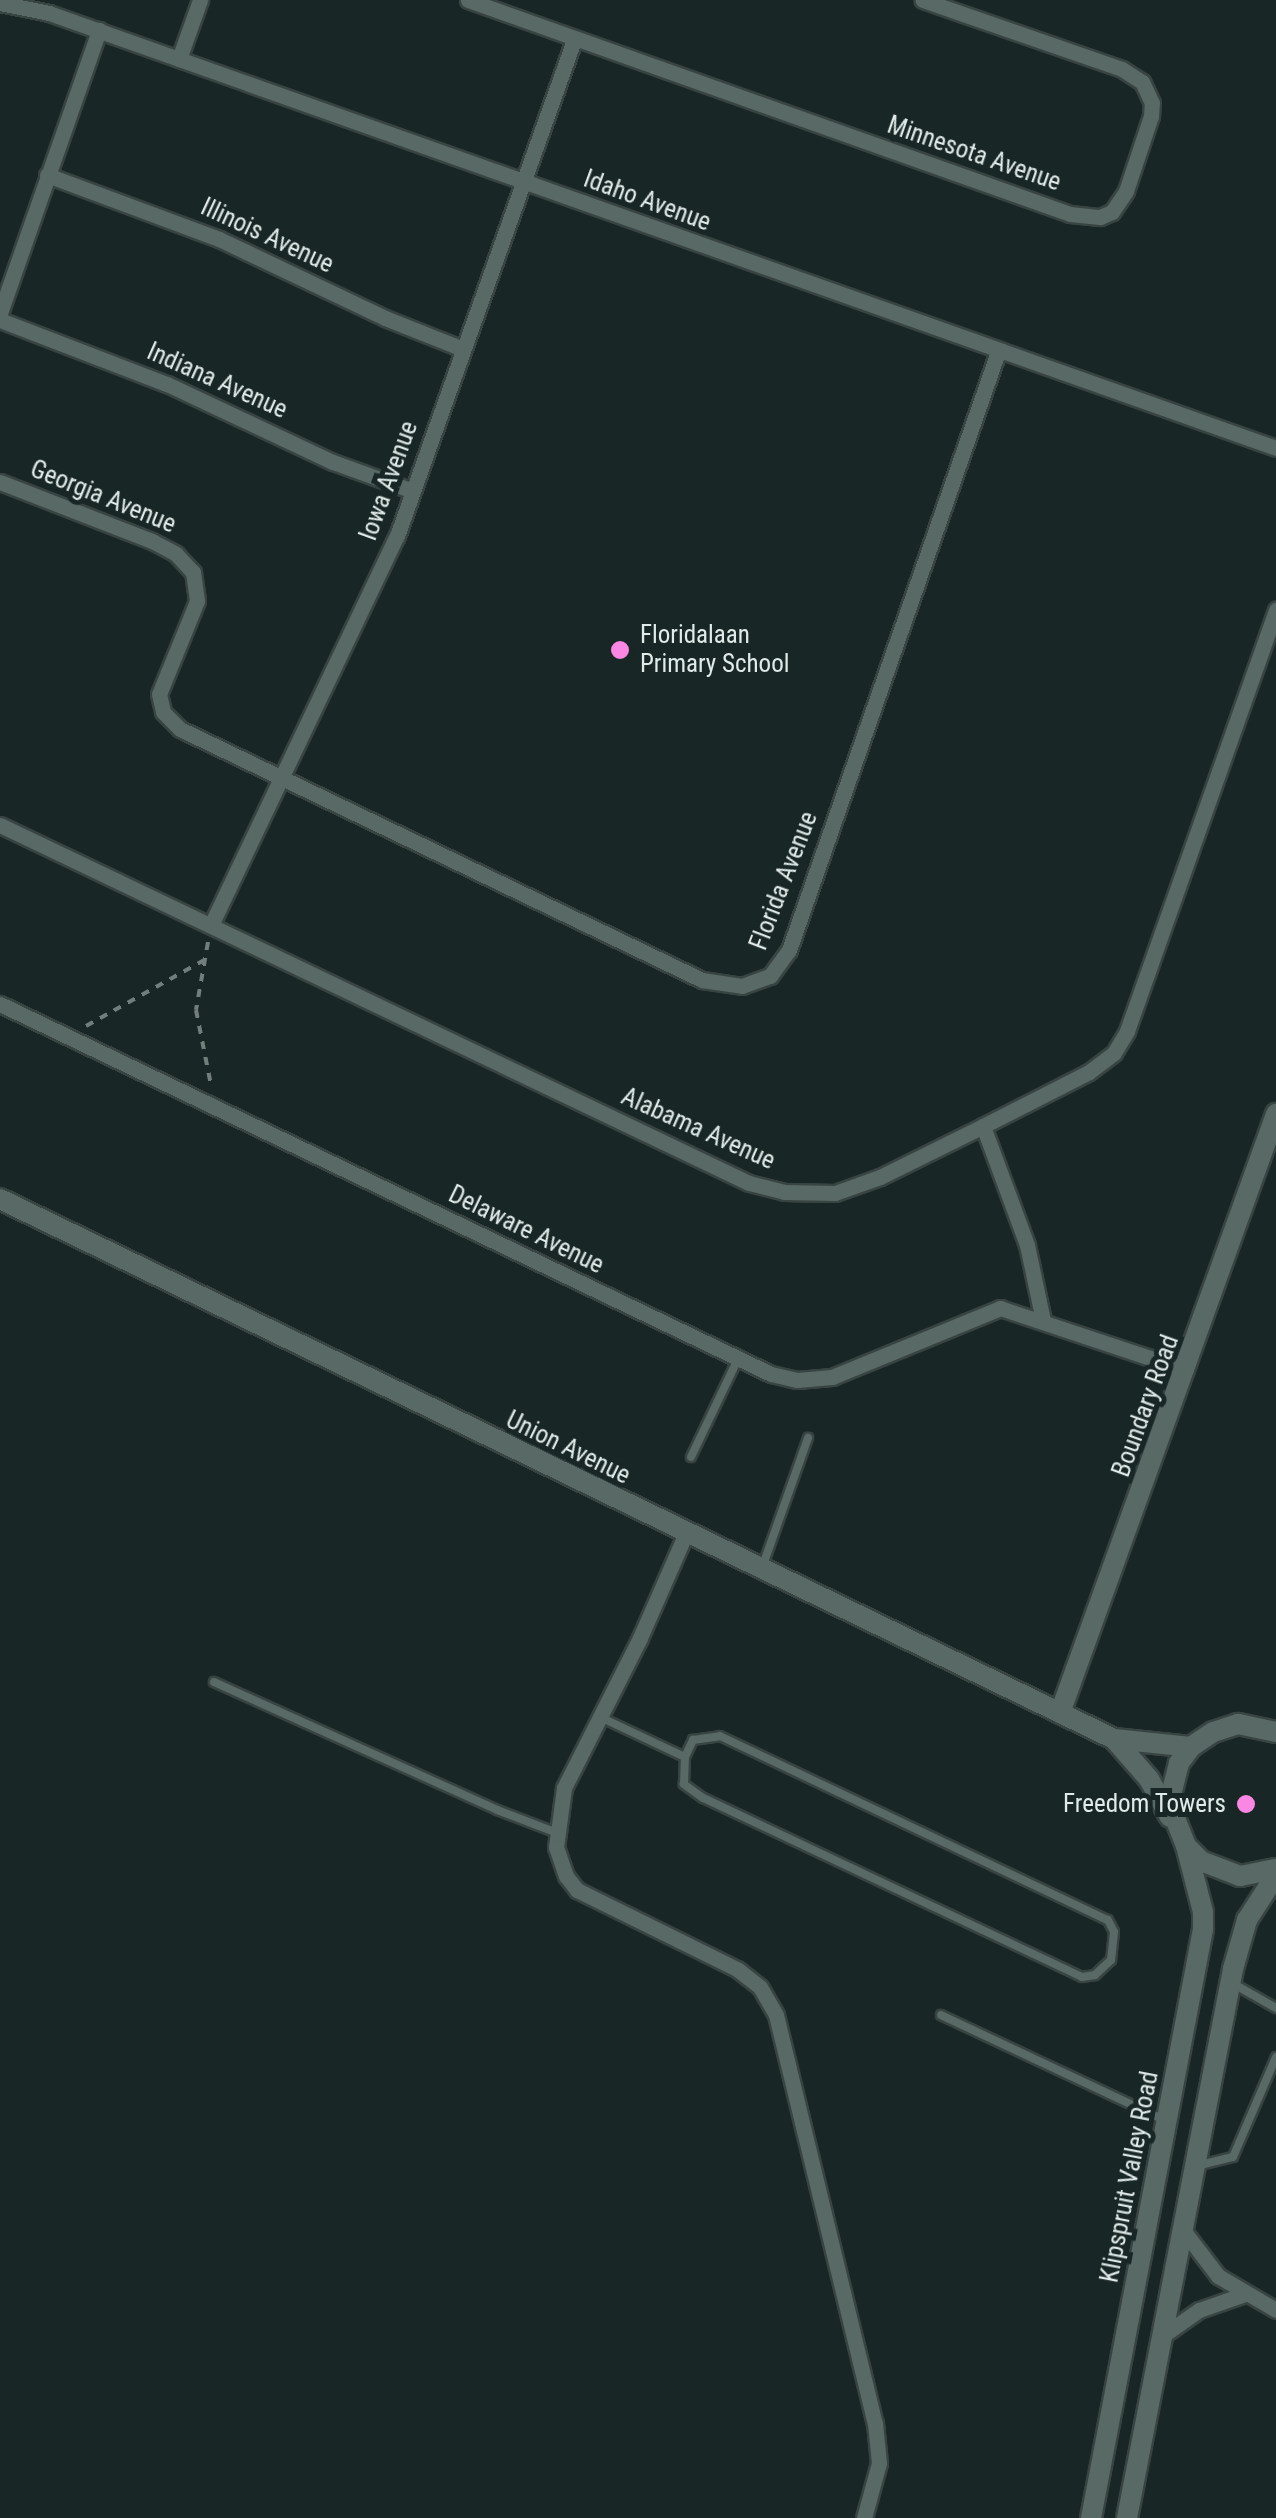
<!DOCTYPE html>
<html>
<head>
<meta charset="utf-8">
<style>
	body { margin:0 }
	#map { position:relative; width:1276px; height:2518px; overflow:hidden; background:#182725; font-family:"Roboto Condensed",sans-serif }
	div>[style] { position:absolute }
	.path>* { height:4px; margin-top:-2px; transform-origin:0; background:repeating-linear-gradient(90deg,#717e7c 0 8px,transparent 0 16px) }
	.roads { filter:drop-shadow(2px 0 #384442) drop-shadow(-2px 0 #384442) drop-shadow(0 2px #384442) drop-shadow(0 -2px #384442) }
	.service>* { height:8px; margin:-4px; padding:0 4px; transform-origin:4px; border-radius:4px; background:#586966 }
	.minor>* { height:15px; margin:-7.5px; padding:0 7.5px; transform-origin:7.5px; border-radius:7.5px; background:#586966 }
	.tertiary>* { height:20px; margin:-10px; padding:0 10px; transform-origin:10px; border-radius:10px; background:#586966 }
	.dots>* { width:28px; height:28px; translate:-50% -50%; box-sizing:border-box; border:5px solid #182725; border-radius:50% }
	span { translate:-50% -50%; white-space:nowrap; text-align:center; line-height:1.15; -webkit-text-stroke:10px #182725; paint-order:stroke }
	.street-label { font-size:25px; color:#e0eae8 }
	.poi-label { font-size:25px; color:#e0eae8 }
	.left { translate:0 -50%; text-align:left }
	.right { translate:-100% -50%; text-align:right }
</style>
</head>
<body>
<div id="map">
	<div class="path">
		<i style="left:208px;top:942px;width:69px;rotate:100deg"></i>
		<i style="left:196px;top:1010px;width:76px;rotate:78.7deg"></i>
		<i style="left:86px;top:1026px;width:135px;rotate:-29.2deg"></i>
	</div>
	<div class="roads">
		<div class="service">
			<i style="left:691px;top:1457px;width:109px;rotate:-64.4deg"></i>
			<i style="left:763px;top:1565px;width:135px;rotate:-70.5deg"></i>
			<i style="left:214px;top:1682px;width:311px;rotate:24.3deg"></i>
			<i style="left:497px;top:1810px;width:62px;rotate:20.8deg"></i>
			<i style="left:600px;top:1717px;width:94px;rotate:25.2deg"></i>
			<i style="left:685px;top:1757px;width:19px;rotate:-65deg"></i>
			<i style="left:693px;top:1740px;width:27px;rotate:-8deg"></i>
			<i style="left:720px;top:1736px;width:429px;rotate:25.4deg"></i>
			<i style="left:1108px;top:1920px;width:13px;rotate:63deg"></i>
			<i style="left:1114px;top:1932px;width:28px;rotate:96deg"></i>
			<i style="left:1111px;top:1960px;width:22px;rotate:137deg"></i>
			<i style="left:1095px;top:1975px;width:13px;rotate:171deg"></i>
			<i style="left:1082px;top:1977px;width:419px;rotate:-154.7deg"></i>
			<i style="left:703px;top:1798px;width:24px;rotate:-144deg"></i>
			<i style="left:684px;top:1784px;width:27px;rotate:-88deg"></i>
			<i style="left:1232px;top:1983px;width:51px;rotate:29.6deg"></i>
			<i style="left:941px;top:2015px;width:249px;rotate:25.2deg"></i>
			<i style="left:1200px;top:2165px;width:34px;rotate:-14deg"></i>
			<i style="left:1233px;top:2157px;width:109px;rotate:-66.7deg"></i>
		</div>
		<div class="minor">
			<i style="left:468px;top:0;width:639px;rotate:19.57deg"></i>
			<i style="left:1070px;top:214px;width:30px;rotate:6deg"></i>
			<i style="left:1100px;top:217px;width:13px;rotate:-23deg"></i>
			<i style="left:1112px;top:212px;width:25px;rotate:-56deg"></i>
			<i style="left:1126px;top:191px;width:79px;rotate:-71.6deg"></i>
			<i style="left:1151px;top:116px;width:13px;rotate:-86deg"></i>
			<i style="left:1152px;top:103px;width:23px;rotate:-115deg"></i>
			<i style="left:1142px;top:82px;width:24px;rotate:-147deg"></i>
			<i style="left:1122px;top:69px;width:211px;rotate:-160.9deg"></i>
			<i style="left:0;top:3px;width:50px;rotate:11.5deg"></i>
			<i style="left:49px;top:13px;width:1302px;rotate:19.52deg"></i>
			<i style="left:179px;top:59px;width:63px;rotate:-70.4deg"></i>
			<i style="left:47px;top:175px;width:184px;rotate:20.4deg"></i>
			<i style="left:219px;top:239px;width:184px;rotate:25.4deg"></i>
			<i style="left:385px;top:318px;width:84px;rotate:21.7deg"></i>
			<i style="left:0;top:313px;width:300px;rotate:-70.7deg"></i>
			<i style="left:0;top:320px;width:179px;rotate:21deg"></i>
			<i style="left:167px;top:384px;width:183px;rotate:25.2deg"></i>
			<i style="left:333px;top:462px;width:85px;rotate:19.9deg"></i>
			<i style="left:0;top:482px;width:163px;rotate:21.2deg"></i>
			<i style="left:152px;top:541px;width:27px;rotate:28deg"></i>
			<i style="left:176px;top:554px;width:25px;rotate:47deg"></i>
			<i style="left:193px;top:572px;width:29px;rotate:82deg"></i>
			<i style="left:197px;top:601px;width:100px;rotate:112.2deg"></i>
			<i style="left:159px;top:694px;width:18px;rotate:77deg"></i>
			<i style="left:163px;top:712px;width:24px;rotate:45deg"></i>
			<i style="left:180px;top:729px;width:579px;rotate:25.68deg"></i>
			<i style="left:702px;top:980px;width:40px;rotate:8.5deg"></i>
			<i style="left:742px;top:986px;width:30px;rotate:-20deg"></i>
			<i style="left:770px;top:976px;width:32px;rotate:-54deg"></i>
			<i style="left:789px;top:950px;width:633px;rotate:-70.74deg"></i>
			<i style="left:0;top:825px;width:830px;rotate:25.55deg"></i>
			<i style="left:749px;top:1183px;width:36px;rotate:14deg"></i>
			<i style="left:784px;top:1192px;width:51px;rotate:1.1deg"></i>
			<i style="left:835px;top:1193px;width:48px;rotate:-19.6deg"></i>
			<i style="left:880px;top:1177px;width:115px;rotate:-26.3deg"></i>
			<i style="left:983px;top:1126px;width:119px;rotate:-27deg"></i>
			<i style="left:1089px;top:1072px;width:31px;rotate:-37deg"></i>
			<i style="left:1114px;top:1053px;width:26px;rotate:-59deg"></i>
			<i style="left:1127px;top:1031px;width:447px;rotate:-70.5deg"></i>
			<i style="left:212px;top:923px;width:429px;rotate:-64.5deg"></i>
			<i style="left:397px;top:536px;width:527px;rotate:-70.36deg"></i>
			<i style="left:0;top:1004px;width:855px;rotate:25.64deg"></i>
			<i style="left:771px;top:1374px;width:27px;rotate:13deg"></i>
			<i style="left:797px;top:1380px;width:35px;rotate:-5deg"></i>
			<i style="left:832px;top:1377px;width:182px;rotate:-22.3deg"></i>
			<i style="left:1000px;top:1308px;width:196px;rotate:18.4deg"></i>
			<i style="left:983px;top:1126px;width:127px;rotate:69.7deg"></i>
			<i style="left:1027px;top:1245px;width:77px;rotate:78deg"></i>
			<i style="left:686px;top:1533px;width:115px;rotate:113.7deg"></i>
			<i style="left:640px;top:1638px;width:168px;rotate:116.9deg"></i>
			<i style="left:564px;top:1788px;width:60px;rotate:97.7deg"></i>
			<i style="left:556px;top:1847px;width:31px;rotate:71deg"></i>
			<i style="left:566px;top:1876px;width:18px;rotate:52deg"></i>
			<i style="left:577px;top:1890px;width:178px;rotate:26.3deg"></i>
			<i style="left:737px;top:1969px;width:29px;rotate:38deg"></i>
			<i style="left:760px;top:1987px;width:32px;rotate:60deg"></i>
			<i style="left:776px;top:2015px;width:420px;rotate:76.4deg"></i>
			<i style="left:875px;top:2423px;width:40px;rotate:84.3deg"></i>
			<i style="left:879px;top:2463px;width:57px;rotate:105.3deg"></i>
			<i style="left:1183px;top:2230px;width:58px;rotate:52.7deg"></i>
			<i style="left:1218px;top:2276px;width:67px;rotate:30.4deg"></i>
			<i style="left:1162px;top:2336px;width:45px;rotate:-35.1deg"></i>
			<i style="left:1199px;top:2310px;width:49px;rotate:-19.2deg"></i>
		</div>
		<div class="tertiary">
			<i style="left:0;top:1199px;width:1238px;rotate:25.86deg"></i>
			<i style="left:1114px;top:1739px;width:77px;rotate:5.9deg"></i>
			<i style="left:1060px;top:1713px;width:637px;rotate:-70.17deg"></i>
			<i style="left:1276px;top:1732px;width:39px;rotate:-168deg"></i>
			<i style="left:1238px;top:1724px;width:26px;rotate:162deg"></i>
			<i style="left:1213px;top:1732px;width:27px;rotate:146deg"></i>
			<i style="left:1191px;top:1747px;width:20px;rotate:127deg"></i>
			<i style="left:1179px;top:1763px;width:41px;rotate:104deg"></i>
			<i style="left:1169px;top:1803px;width:46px;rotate:68.4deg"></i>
			<i style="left:1186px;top:1846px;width:21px;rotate:45deg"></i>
			<i style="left:1201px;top:1861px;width:42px;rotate:21deg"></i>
			<i style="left:1240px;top:1876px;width:37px;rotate:-11deg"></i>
			<i style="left:1114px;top:1739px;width:53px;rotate:48.8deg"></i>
			<i style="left:1149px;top:1779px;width:43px;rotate:61.1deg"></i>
			<i style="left:1091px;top:2518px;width:600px;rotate:-79.23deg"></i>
			<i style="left:1203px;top:1929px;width:17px;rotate:-90deg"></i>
			<i style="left:1203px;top:1912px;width:68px;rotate:-104.4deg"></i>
			<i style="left:1127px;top:2518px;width:559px;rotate:-79.07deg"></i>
			<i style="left:1233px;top:1969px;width:51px;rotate:-74.1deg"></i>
			<i style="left:1247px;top:1920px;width:54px;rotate:-57.2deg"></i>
		</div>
	</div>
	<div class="dots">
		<i style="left:620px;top:650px;background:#fb87e5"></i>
		<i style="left:1246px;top:1804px;background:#fb87e5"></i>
	</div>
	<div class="street-label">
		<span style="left:974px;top:154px;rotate:19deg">Minnesota Avenue</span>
		<span style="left:647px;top:201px;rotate:20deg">Idaho Avenue</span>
		<span style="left:267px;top:236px;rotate:25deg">Illinois Avenue</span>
		<span style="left:217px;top:381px;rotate:24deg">Indiana Avenue</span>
		<span style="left:389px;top:481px;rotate:-70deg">Iowa Avenue</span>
		<span style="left:103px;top:497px;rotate:22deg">Georgia Avenue</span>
		<span style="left:784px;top:881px;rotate:-69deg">Florida Avenue</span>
		<span style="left:698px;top:1129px;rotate:24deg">Alabama Avenue</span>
		<span style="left:526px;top:1230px;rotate:26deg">Delaware Avenue</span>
		<span style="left:1146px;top:1406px;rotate:-70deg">Boundary Road</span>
		<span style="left:568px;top:1448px;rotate:26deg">Union Avenue</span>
		<span style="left:1130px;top:2177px;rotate:-79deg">Klipspruit Valley Road</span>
	</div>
	<div class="poi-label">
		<span class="left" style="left:640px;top:650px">Floridalaan<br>Primary School</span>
		<span class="right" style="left:1226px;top:1804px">Freedom Towers</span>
	</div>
</div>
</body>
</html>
